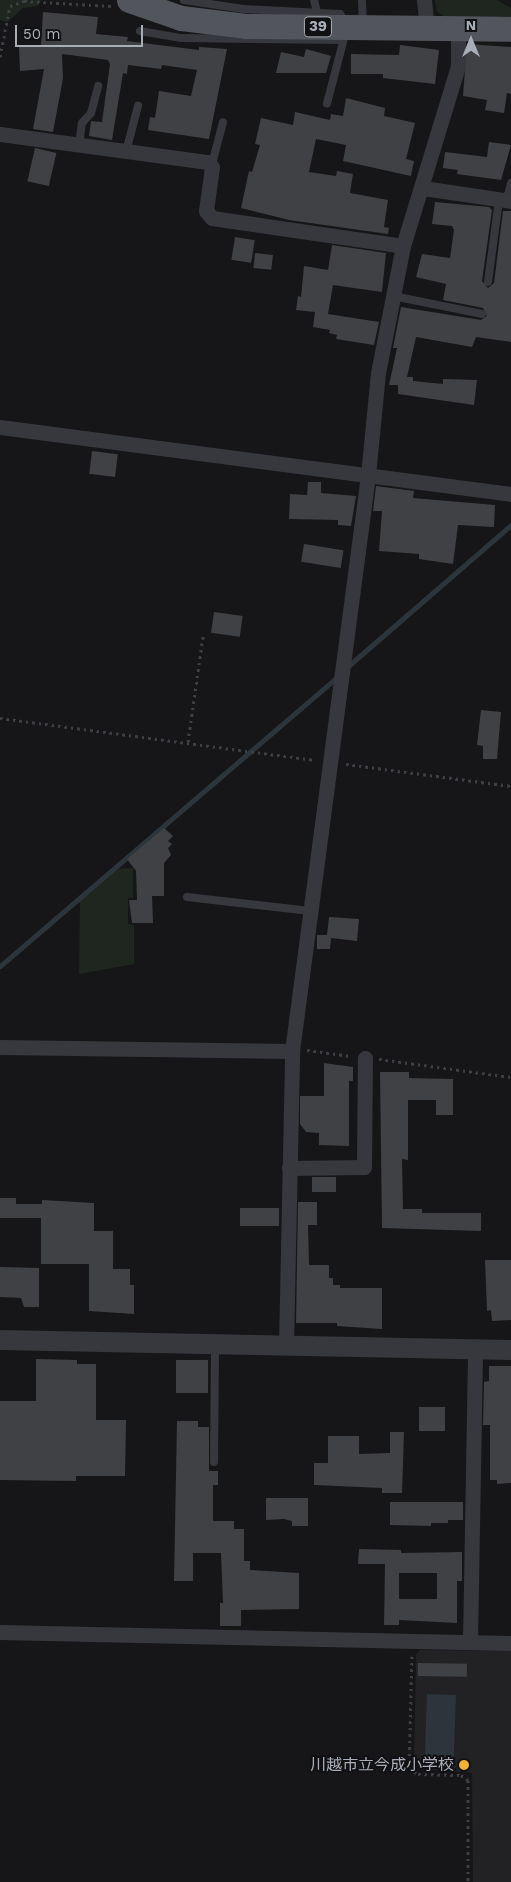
<!DOCTYPE html>
<html>
<head>
<meta charset="utf-8">
<style>
	body { margin:0 }
	#map { position:relative; width:511px; height:1882px; overflow:hidden; background:#161618; font-family:"Work Sans","Noto Sans JP",sans-serif }
	div>[style] { position:absolute }
	.built>* { inset:0; background:#222225 }
	.green>* { inset:0; background:#1e261f }
	.water>* { inset:0; background:#2c353c; transform-origin:0 0 }
	.stream>* { height:5px; margin:-2.5px; padding:0 2.5px; transform-origin:2.5px; border-radius:2.5px; background:#2c353c }
	.building>* { inset:0; background:#404145; transform-origin:0 0 }
	.path>* { height:3px; margin-top:-1.5px; transform-origin:0; background:repeating-linear-gradient(90deg,#3d3f44 0 2.5px,transparent 0 6.5px) }
	.service>* { height:8px; margin:-4px; padding:0 4px; transform-origin:4px; border-radius:4px; background:#37383d }
	.minor>* { height:15px; margin:-7.5px; padding:0 7.5px; transform-origin:7.5px; border-radius:7.5px; background:#37383d }
	.tertiary>* { height:20px; margin:-10px; padding:0 10px; transform-origin:10px; border-radius:10px; background:#37383d }
	.primary>* { height:25px; margin:-12.5px; padding:0 12.5px; transform-origin:12.5px; border-radius:12.5px; background:#53555c }
	.dots>* { width:14px; height:14px; translate:-50% -50%; box-sizing:border-box; border:2px solid #111113; border-radius:50% }
	span { translate:-50% -50%; white-space:nowrap; text-align:center; line-height:1.15; -webkit-text-stroke:4px #111113; paint-order:stroke }
	.shield-label span { padding:1px 4px; background:#111113; border:1px solid; border-radius:4px; -webkit-text-stroke-width:0 }
	.shield-label { font-size:15px; color:#a8adb8; font-weight:700 }
	.poi-label { font-size:16px; color:#a8adb8 }
	.right { translate:-100% -50%; text-align:right }
	.north { position:absolute; left:446px; top:15px; width:50px; height:50px; -webkit-text-stroke:4px #111113; paint-order:stroke; rotate:0deg; font-size:14px; font-weight:700; line-height:20px; text-align:center; color:#a8adb8 }
	.north::after { content:''; display:block; margin:auto; width:18px; height:22px; background:#a8adb8; clip-path:polygon(50% 0,100% 100%,50% 72%,0 100%) }
	.scale { position:absolute; left:15px; top:25px; width:128px; height:22px; box-sizing:border-box; border:2px solid #a8adb8; border-top:0; padding-left:6px; font-size:15px; line-height:18px; white-space:nowrap; color:#a8adb8; -webkit-text-stroke:4px #111113; paint-order:stroke }
</style>
</head>
<body>
<div id="map">
	<div class="built">
		<i style="clip-path:polygon(420px 1650px,511px 1651px,511px 1882px,473px 1882px,472px 1773px,420px 1769px,414px 1762px,416px 1655px)"></i>
	</div>
	<div class="green">
		<i style="clip-path:polygon(0 0,42px 0,38px 6px,23px 8px,8px 22px,0 20px)"></i>
		<i style="clip-path:polygon(435px 0,497px 0,511px 8px,511px 16px,444px 17px,437px 11px)"></i>
		<i style="clip-path:polygon(133px 868px,133px 898px,128px 898px,128px 924px,134px 925px,134px 964px,79px 974px,80px 901px,118px 869px)"></i>
	</div>
	<div class="water">
		<i style="left:427px;top:1694px;width:29px;height:65px;rotate:2deg"></i>
	</div>
	<div class="stream">
		<i style="left:347px;top:667px;width:217px;rotate:-40.9deg"></i>
		<i style="left:0;top:966px;width:444px;rotate:-40.6deg"></i>
	</div>
	<div class="building">
		<i style="clip-path:polygon(43px 12px,98px 17px,96px 34px,128px 37px,127px 41px,199px 50px,199px 47px,227px 49px,209px 139px,148px 130px,150px 117px,155px 118px,159px 91px,191px 96px,197px 70px,162px 65px,161px 69px,128px 65px,127px 74px,123px 73px,112px 140px,89px 136px,91px 121px,102px 122px,110px 64px,108px 60px,62px 54px,63px 78px,53px 132px,33px 129px,44px 69px,20px 71px,19px 47px,41px 45px)"></i>
		<i style="clip-path:polygon(467px 44px,511px 47px,511px 94px,507px 93px,504px 113px,485px 110px,487px 100px,463px 96px)"></i>
		<i style="clip-path:polygon(400px 45px,439px 50px,435px 84px,383px 78px,383px 74px,351px 74px,351px 54px,399px 55px)"></i>
		<i style="clip-path:polygon(306px 49px,331px 56px,326px 73px,276px 73px,281px 52px,304px 57px)"></i>
		<i style="clip-path:polygon(346px 98px,385px 108px,384px 116px,415px 123px,406px 159px,414px 161px,411px 176px,343px 161px,346px 145px,316px 139px,309px 172px,336px 176px,337px 171px,353px 174px,350px 193px,388px 200px,384px 227px,389px 228px,388px 234px,289px 220px,241px 208px,249px 171px,252px 172px,260px 145px,255px 144px,261px 118px,293px 125px,295px 112px,330px 120px,331px 114px,343px 116px)"></i>
		<i style="clip-path:polygon(489px 142px,511px 145px,501px 180px,457px 174px,458px 170px,443px 168px,445px 152px,487px 157px)"></i>
		<i style="left:35px;top:148px;width:22px;height:34px;rotate:13deg"></i>
		<i style="clip-path:polygon(435px 202px,489px 207px,492px 210px,482px 281px,488px 288px,494px 283px,503px 211px,511px 211px,511px 342px,476px 337px,472px 347px,416px 337px,407px 377px,413px 377px,413px 381px,443px 384px,443px 379px,477px 380px,474px 405px,398px 394px,398px 385px,389px 385px,397px 348px,393px 348px,401px 307px,481px 320px,487px 316px,483px 308px,443px 300px,446px 284px,416px 277px,422px 254px,450px 258px,454px 230px,452px 226px,432px 224px)"></i>
		<i style="left:235px;top:237px;width:20px;height:23px;rotate:9deg"></i>
		<i style="clip-path:polygon(332px 245px,386px 253px,382px 292px,333px 285px,328px 314px,379px 322px,374px 345px,336px 339px,337px 335px,329px 333px,330px 330px,313px 327px,315px 312px,296px 310px,298px 296px,301px 297px,304px 266px,328px 270px)"></i>
		<i style="left:255px;top:253px;width:18px;height:15px;rotate:6deg"></i>
		<i style="left:92px;top:451px;width:26px;height:23px;rotate:7deg"></i>
		<i style="clip-path:polygon(308px 482px,321px 482px,321px 493px,356px 496px,351px 526px,338px 525px,338px 520px,289px 519px,290px 494px,307px 495px)"></i>
		<i style="clip-path:polygon(376px 486px,414px 491px,413px 498px,495px 505px,494px 527px,458px 525px,453px 564px,419px 559px,419px 554px,379px 551px,382px 511px,373px 511px)"></i>
		<i style="left:304px;top:544px;width:40px;height:18px;rotate:9deg"></i>
		<i style="left:214px;top:612px;width:29px;height:21px;rotate:8deg"></i>
		<i style="clip-path:polygon(481px 710px,501px 712px,497px 759px,483px 759px,483px 746px,477px 745px)"></i>
		<i style="clip-path:polygon(164px 828px,173px 836px,168px 841px,172px 844px,168px 848px,171px 855px,164px 863px,164px 896px,152px 896px,153px 923px,132px 923px,129px 900px,137px 900px,136px 871px,127px 859px)"></i>
		<i style="clip-path:polygon(329px 917px,359px 919px,357px 941px,331px 938px,330px 949px,317px 949px,317px 935px,327px 935px)"></i>
		<i style="clip-path:polygon(324px 1063px,353px 1067px,353px 1081px,349px 1081px,349px 1146px,319px 1145px,319px 1133px,306px 1132px,300px 1124px,300px 1096px,324px 1096px)"></i>
		<i style="clip-path:polygon(380px 1072px,409px 1072px,409px 1078px,453px 1079px,453px 1115px,436px 1115px,436px 1100px,408px 1100px,408px 1160px,402px 1159px,403px 1209px,422px 1209px,422px 1213px,481px 1213px,481px 1231px,382px 1228px)"></i>
		<i style="left:312px;top:1177px;width:24px;height:15px"></i>
		<i style="clip-path:polygon(0 1198px,16px 1198px,16px 1204px,42px 1204px,42px 1200px,94px 1203px,94px 1231px,113px 1231px,113px 1269px,130px 1269px,130px 1285px,134px 1285px,134px 1314px,89px 1311px,89px 1264px,41px 1264px,41px 1218px,0 1218px)"></i>
		<i style="clip-path:polygon(298px 1202px,317px 1202px,317px 1225px,308px 1225px,309px 1265px,329px 1265px,329px 1278px,333px 1278px,333px 1285px,340px 1285px,340px 1288px,382px 1288px,382px 1329px,337px 1326px,337px 1323px,296px 1323px)"></i>
		<i style="left:240px;top:1208px;width:39px;height:18px"></i>
		<i style="clip-path:polygon(485px 1260px,511px 1260px,511px 1320px,492px 1321px,491px 1310px,487px 1311px)"></i>
		<i style="clip-path:polygon(0 1267px,39px 1268px,39px 1307px,24px 1307px,21px 1298px,0 1297px)"></i>
		<i style="clip-path:polygon(36px 1359px,77px 1360px,77px 1364px,96px 1364px,96px 1420px,126px 1420px,125px 1476px,76px 1476px,76px 1481px,0 1480px,0 1401px,36px 1401px)"></i>
		<i style="left:176px;top:1360px;width:32px;height:33px"></i>
		<i style="clip-path:polygon(489px 1366px,511px 1366px,511px 1483px,497px 1484px,497px 1480px,490px 1480px,490px 1425px,483px 1425px,484px 1382px,489px 1381px)"></i>
		<i style="left:419px;top:1407px;width:26px;height:24px"></i>
		<i style="clip-path:polygon(177px 1421px,198px 1421px,198px 1427px,209px 1427px,209px 1471px,218px 1471px,218px 1485px,213px 1485px,213px 1521px,234px 1521px,234px 1529px,244px 1529px,244px 1561px,250px 1561px,250px 1570px,299px 1573px,299px 1609px,241px 1610px,241px 1626px,220px 1626px,220px 1603px,223px 1603px,221px 1553px,193px 1553px,193px 1581px,174px 1581px)"></i>
		<i style="clip-path:polygon(390px 1432px,404px 1432px,402px 1493px,382px 1493px,382px 1488px,314px 1485px,314px 1463px,328px 1463px,328px 1436px,359px 1436px,359px 1454px,390px 1453px)"></i>
		<i style="clip-path:polygon(266px 1498px,308px 1498px,308px 1526px,292px 1526px,292px 1521px,284px 1519px,266px 1520px)"></i>
		<i style="clip-path:polygon(390px 1502px,463px 1502px,463px 1520px,448px 1520px,448px 1523px,431px 1523px,431px 1526px,390px 1525px)"></i>
		<i style="clip-path:polygon(evenodd,359px 1549px,401px 1550px,401px 1553px,462px 1552px,462px 1581px,457px 1581px,457px 1623px,399px 1620px,399px 1625px,384px 1625px,385px 1564px,358px 1564px,359px 1549px,399px 1573px,437px 1573px,437px 1599px,399px 1599px,399px 1573px)"></i>
		<i style="left:418px;top:1663px;width:49px;height:13px;rotate:1deg"></i>
	</div>
	<div class="path">
		<i style="left:0;top:57px;width:52px;rotate:-78.9deg"></i>
		<i style="left:10px;top:6px;width:15px;rotate:-20deg"></i>
		<i style="left:24px;top:1px;width:87px;rotate:3.3deg"></i>
		<i style="left:0;top:718px;width:318px;rotate:7.6deg"></i>
		<i style="left:188px;top:742px;width:107px;rotate:-81.9deg"></i>
		<i style="left:346px;top:764px;width:166px;rotate:7.6deg"></i>
		<i style="left:307px;top:1050px;width:44px;rotate:7.8deg"></i>
		<i style="left:379px;top:1059px;width:133px;rotate:7.8deg"></i>
		<i style="left:412px;top:1656px;width:112px;rotate:91.5deg"></i>
		<i style="left:409px;top:1768px;width:11px;rotate:34deg"></i>
		<i style="left:418px;top:1774px;width:43px;rotate:1.3deg"></i>
		<i style="left:461px;top:1775px;width:9px;rotate:36deg"></i>
		<i style="left:468px;top:1780px;width:102px;rotate:90deg"></i>
	</div>
	<div class="service">
		<i style="left:184px;top:0;width:60px;rotate:8.7deg"></i>
		<i style="left:243px;top:9px;width:97px;rotate:3deg"></i>
		<i style="left:340px;top:14px;width:15px;rotate:62deg"></i>
		<i style="left:347px;top:27px;width:79px;rotate:104.7deg"></i>
		<i style="left:314px;top:0;width:12px;rotate:76deg"></i>
		<i style="left:362px;top:0;width:23px;rotate:88deg"></i>
		<i style="left:140px;top:31px;width:42px;rotate:9.7deg"></i>
		<i style="left:181px;top:38px;width:162px;rotate:0.7deg"></i>
		<i style="left:79px;top:146px;width:23px;rotate:-83deg"></i>
		<i style="left:82px;top:123px;width:13px;rotate:-48deg"></i>
		<i style="left:91px;top:113px;width:28px;rotate:-75deg"></i>
		<i style="left:126px;top:152px;width:48px;rotate:-75.4deg"></i>
		<i style="left:212px;top:164px;width:43px;rotate:-75.3deg"></i>
		<i style="left:506px;top:201px;width:19px;rotate:-74deg"></i>
		<i style="left:488px;top:282px;width:83px;rotate:-82.4deg"></i>
		<i style="left:393px;top:296px;width:91px;rotate:11.4deg"></i>
		<i style="left:187px;top:897px;width:124px;rotate:6.5deg"></i>
		<i style="left:214px;top:1462px;width:118px;rotate:-89.5deg"></i>
	</div>
	<div class="minor">
		<i style="left:424px;top:0;width:28px;rotate:84deg"></i>
		<i style="left:0;top:134px;width:210px;rotate:7.7deg"></i>
		<i style="left:208px;top:162px;width:6px;rotate:51deg"></i>
		<i style="left:212px;top:167px;width:44px;rotate:97.8deg"></i>
		<i style="left:206px;top:211px;width:9px;rotate:49deg"></i>
		<i style="left:212px;top:218px;width:193px;rotate:8.3deg"></i>
		<i style="left:423px;top:188px;width:89px;rotate:8.4deg"></i>
		<i style="left:0;top:427px;width:515px;rotate:7.47deg"></i>
		<i style="left:0;top:1047px;width:292px;rotate:0.8deg"></i>
		<i style="left:289px;top:1168px;width:75px;rotate:-0.8deg"></i>
		<i style="left:364px;top:1167px;width:109px;rotate:-89.5deg"></i>
		<i style="left:286px;top:1346px;width:295px;rotate:-88.8deg"></i>
		<i style="left:292px;top:1051px;width:581px;rotate:-82.48deg"></i>
		<i style="left:368px;top:475px;width:102px;rotate:-84.4deg"></i>
		<i style="left:378px;top:373px;width:129px;rotate:-78.9deg"></i>
		<i style="left:403px;top:246px;width:188px;rotate:-73deg"></i>
		<i style="left:458px;top:66px;width:37px;rotate:-90deg"></i>
		<i style="left:0;top:1632px;width:511px;rotate:1.23deg"></i>
		<i style="left:470px;top:1642px;width:293px;rotate:-89deg"></i>
	</div>
	<div class="tertiary">
		<i style="left:0;top:1340px;width:511px;rotate:1.12deg"></i>
	</div>
	<div class="primary">
		<i style="left:129px;top:0;width:55px;rotate:19.1deg"></i>
		<i style="left:181px;top:18px;width:65px;rotate:7deg"></i>
		<i style="left:246px;top:26px;width:265px;rotate:0.6deg"></i>
	</div>
	<div class="dots">
		<i style="left:464px;top:1765px;background:#f2b134"></i>
	</div>
	<div class="shield-label">
		<span style="left:318px;top:27px">39</span>
	</div>
	<div class="poi-label">
		<span class="right" style="left:454px;top:1765px">川越市立今成小学校</span>
	</div>
	<div class="north">N</div>
	<div class="scale">50 m</div>
</div>
</body>
</html>
